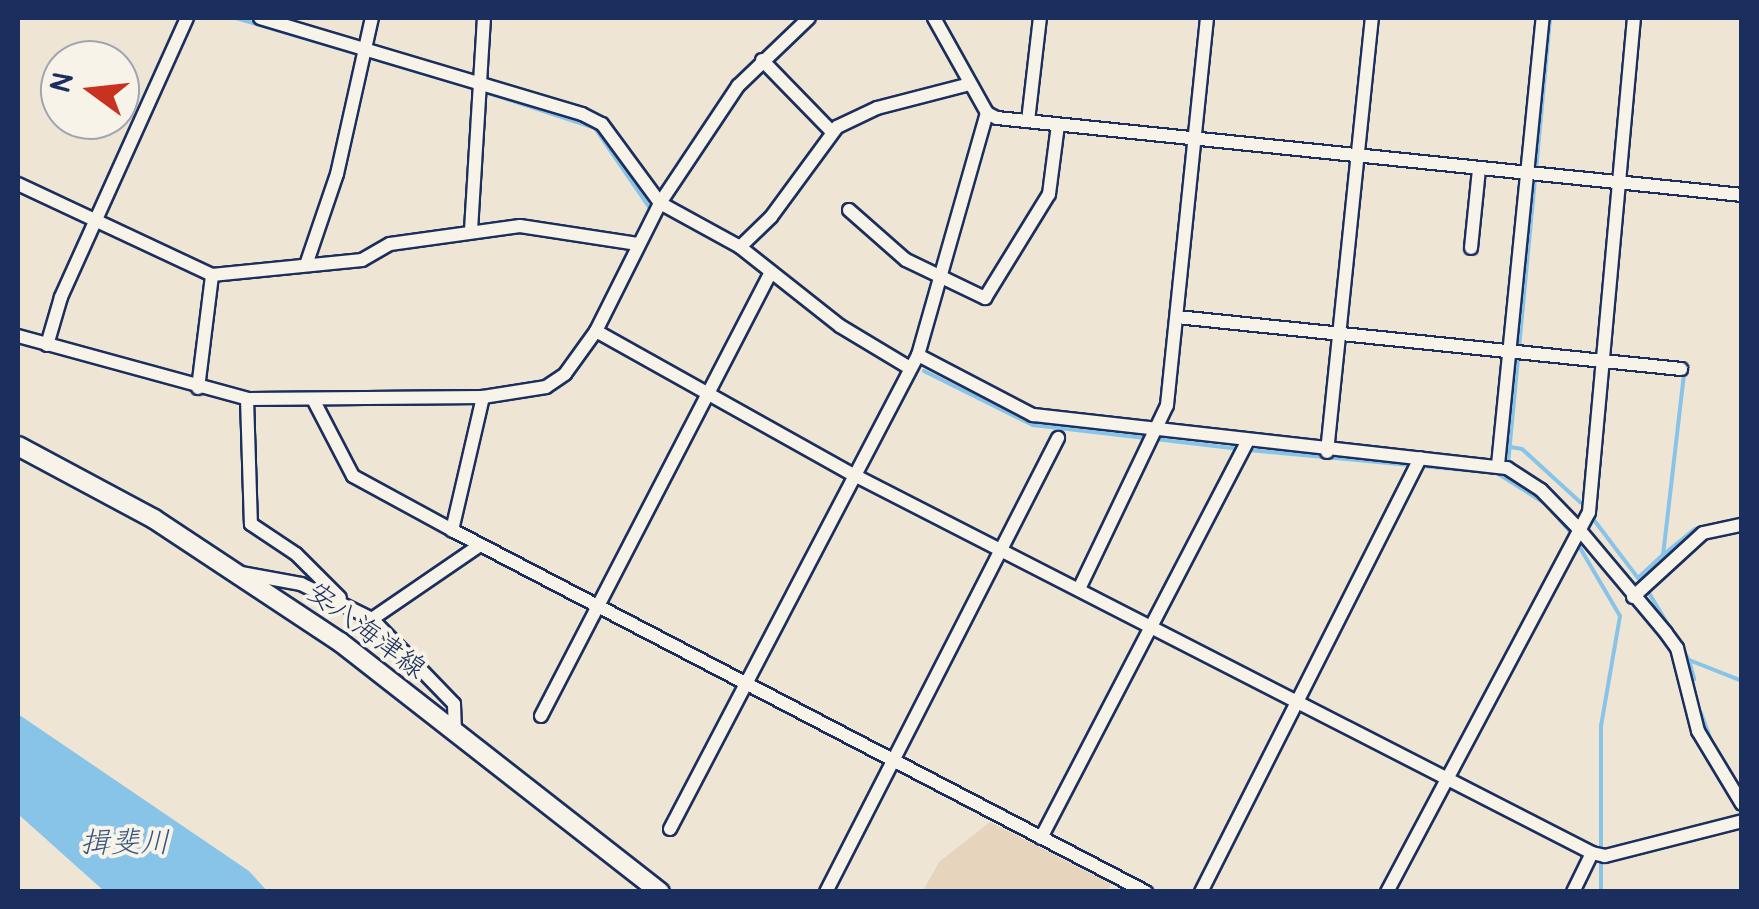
<!DOCTYPE html>
<html>
<head>
<meta charset="utf-8">
<style>
	body { margin:0 }
	#map { position:relative; width:1759px; height:909px; overflow:hidden; background:#efe5d4; font-family:Pangolin,"Klee One",sans-serif }
	div>[style] { position:absolute }
	.built>* { inset:0; background:#e6d4bc }
	.water>* { inset:0; background:#88c4e8 }
	.stream>* { height:4px; margin:-2px; padding:0 2px; transform-origin:2px; border-radius:2px; background:#88c4e8 }
	.roads { filter:drop-shadow(2px 0 #1b2f5e) drop-shadow(-2px 0 #1b2f5e) drop-shadow(0 2px #1b2f5e) drop-shadow(0 -2px #1b2f5e) }
	.minor>* { height:12px; margin:-6px; padding:0 6px; transform-origin:6px; border-radius:6px; background:#f7f3e8 }
	.secondary>* { height:18px; margin:-9px; padding:0 9px; transform-origin:9px; border-radius:9px; background:#f7f3e8 }
	span { translate:-50% -50%; white-space:nowrap; text-align:center; line-height:1.15; -webkit-text-stroke:8px #f7f3e8; paint-order:stroke }
	.street-label { font-size:28px; color:#1b2f5e }
	.water-label { font-size:30px; color:#365480; font-style:italic }
	.frame { position:absolute; inset:0; border:20px solid #1b2f5e; pointer-events:none }
	.north { position:absolute; left:40px; top:40px; width:100px; height:100px; box-sizing:border-box; background:#f7f3e8; border:2px solid #9fa5b1; border-radius:50%; rotate:285deg; font-size:28px; font-weight:700; line-height:40px; text-align:center; color:#1b2f5e }
	.north::after { content:''; display:block; margin:auto; width:35px; height:45px; background:#c8321e; clip-path:polygon(50% 0,100% 100%,50% 72%,0 100%) }
</style>
</head>
<body>
<div id="map">
	<div class="built">
		<i style="clip-path:polygon(990px 822px,1111px 884px,1107px 891px,923px 891px,939px 862px)"></i>
	</div>
	<div class="water">
		<i style="clip-path:polygon(18px 714px,249px 871px,267px 891px,104px 891px,18px 814px)"></i>
	</div>
	<div class="stream">
		<i style="left:236px;top:18px;width:250px;rotate:16.5deg"></i>
		<i style="left:485px;top:92px;width:116px;rotate:18.1deg"></i>
		<i style="left:595px;top:128px;width:96px;rotate:55.6deg"></i>
		<i style="left:1536px;top:170px;width:153px;rotate:-84.7deg"></i>
		<i style="left:924px;top:371px;width:122px;rotate:26.4deg"></i>
		<i style="left:1033px;top:425px;width:113px;rotate:6.6deg"></i>
		<i style="left:1684px;top:374px;width:182px;rotate:96.6deg"></i>
		<i style="left:1663px;top:555px;width:41px;rotate:-39.1deg"></i>
		<i style="left:1695px;top:529px;width:32px;rotate:-13deg"></i>
		<i style="left:1155px;top:439px;width:86px;rotate:6.7deg"></i>
		<i style="left:1510px;top:447px;width:12px;rotate:9deg"></i>
		<i style="left:1522px;top:449px;width:79px;rotate:42.4deg"></i>
		<i style="left:1249px;top:450px;width:249px;rotate:5.3deg"></i>
		<i style="left:1497px;top:473px;width:58px;rotate:32.3deg"></i>
		<i style="left:1546px;top:504px;width:38px;rotate:49deg"></i>
		<i style="left:1508px;top:464px;width:285px;rotate:-84.6deg"></i>
		<i style="left:1594px;top:520px;width:73px;rotate:52.8deg"></i>
		<i style="left:1638px;top:578px;width:33px;rotate:-43deg"></i>
		<i style="left:1576px;top:541px;width:87px;rotate:59.6deg"></i>
		<i style="left:1620px;top:616px;width:112px;rotate:99.8deg"></i>
		<i style="left:1601px;top:726px;width:166px;rotate:90deg"></i>
		<i style="left:1649px;top:593px;width:78px;rotate:59.2deg"></i>
		<i style="left:1689px;top:660px;width:57px;rotate:21.6deg"></i>
		<i style="left:1689px;top:660px;width:20px;rotate:75deg"></i>
		<i style="left:1701px;top:713px;width:30px;rotate:70deg"></i>
	</div>
	<div class="roads">
		<div class="minor">
			<i style="left:260px;top:18px;width:336px;rotate:16.6deg"></i>
			<i style="left:582px;top:114px;width:22px;rotate:27deg"></i>
			<i style="left:602px;top:124px;width:98px;rotate:53.7deg"></i>
			<i style="left:660px;top:203px;width:91px;rotate:28.8deg"></i>
			<i style="left:740px;top:247px;width:43px;rotate:-44.1deg"></i>
			<i style="left:771px;top:217px;width:112px;rotate:-53.7deg"></i>
			<i style="left:837px;top:127px;width:44px;rotate:-25.4deg"></i>
			<i style="left:877px;top:108px;width:96px;rotate:-14.5deg"></i>
			<i style="left:934px;top:18px;width:109px;rotate:60.8deg"></i>
			<i style="left:987px;top:113px;width:11px;rotate:27deg"></i>
			<i style="left:997px;top:118px;width:749px;rotate:5.9deg"></i>
			<i style="left:762px;top:60px;width:100px;rotate:45.8deg"></i>
			<i style="left:1028px;top:121px;width:104px;rotate:-83.4deg"></i>
			<i style="left:18px;top:184px;width:214px;rotate:25.1deg"></i>
			<i style="left:849px;top:210px;width:76px;rotate:41.3deg"></i>
			<i style="left:906px;top:260px;width:88px;rotate:25.7deg"></i>
			<i style="left:985px;top:298px;width:122px;rotate:-58.4deg"></i>
			<i style="left:1049px;top:194px;width:70px;rotate:-82.6deg"></i>
			<i style="left:471px;top:230px;width:212px;rotate:-86.5deg"></i>
			<i style="left:740px;top:247px;width:127px;rotate:38.3deg"></i>
			<i style="left:840px;top:326px;width:82px;rotate:31deg"></i>
			<i style="left:1471px;top:248px;width:79px;rotate:-84.2deg"></i>
			<i style="left:306px;top:265px;width:96px;rotate:-71.2deg"></i>
			<i style="left:337px;top:174px;width:160px;rotate:-77.4deg"></i>
			<i style="left:1177px;top:317px;width:507px;rotate:5.89deg"></i>
			<i style="left:596px;top:331px;width:295px;rotate:29.2deg"></i>
			<i style="left:854px;top:475px;width:829px;rotate:27.12deg"></i>
			<i style="left:1592px;top:853px;width:13px;rotate:13deg"></i>
			<i style="left:1605px;top:856px;width:141px;rotate:-14.3deg"></i>
			<i style="left:18px;top:336px;width:239px;rotate:15.3deg"></i>
			<i style="left:249px;top:399px;width:234px;rotate:-0.5deg"></i>
			<i style="left:483px;top:397px;width:64px;rotate:-9deg"></i>
			<i style="left:546px;top:387px;width:23px;rotate:-34deg"></i>
			<i style="left:565px;top:374px;width:53px;rotate:-54.2deg"></i>
			<i style="left:596px;top:331px;width:143px;rotate:-63.4deg"></i>
			<i style="left:660px;top:203px;width:141px;rotate:-56.3deg"></i>
			<i style="left:738px;top:86px;width:98px;rotate:-43.8deg"></i>
			<i style="left:47px;top:345px;width:50px;rotate:-73.7deg"></i>
			<i style="left:61px;top:297px;width:306px;rotate:-65.7deg"></i>
			<i style="left:918px;top:355px;width:130px;rotate:27.6deg"></i>
			<i style="left:1033px;top:415px;width:477px;rotate:6.4deg"></i>
			<i style="left:1507px;top:468px;width:40px;rotate:32.9deg"></i>
			<i style="left:1541px;top:490px;width:53px;rotate:45.8deg"></i>
			<i style="left:1578px;top:528px;width:137px;rotate:50deg"></i>
			<i style="left:1666px;top:633px;width:19px;rotate:54deg"></i>
			<i style="left:1677px;top:648px;width:86px;rotate:75.8deg"></i>
			<i style="left:1698px;top:731px;width:85px;rotate:58.9deg"></i>
			<i style="left:198px;top:388px;width:114px;rotate:-82.9deg"></i>
			<i style="left:212px;top:275px;width:151px;rotate:-5.7deg"></i>
			<i style="left:362px;top:260px;width:32px;rotate:-30deg"></i>
			<i style="left:390px;top:244px;width:131px;rotate:-7.9deg"></i>
			<i style="left:520px;top:226px;width:119px;rotate:8.7deg"></i>
			<i style="left:483px;top:397px;width:137px;rotate:103.1deg"></i>
			<i style="left:452px;top:530px;width:783px;rotate:27.55deg"></i>
			<i style="left:247px;top:399px;width:125px;rotate:88.2deg"></i>
			<i style="left:251px;top:524px;width:54px;rotate:33.7deg"></i>
			<i style="left:296px;top:554px;width:62px;rotate:45deg"></i>
			<i style="left:315px;top:403px;width:82px;rotate:62.5deg"></i>
			<i style="left:353px;top:476px;width:113px;rotate:28.6deg"></i>
			<i style="left:1327px;top:452px;width:436px;rotate:-84.1deg"></i>
			<i style="left:1498px;top:465px;width:449px;rotate:-84.3deg"></i>
			<i style="left:241px;top:573px;width:61px;rotate:10.4deg"></i>
			<i style="left:301px;top:584px;width:79px;rotate:26.2deg"></i>
			<i style="left:372px;top:619px;width:127px;rotate:-34.4deg"></i>
			<i style="left:1079px;top:589px;width:204px;rotate:-64.4deg"></i>
			<i style="left:1167px;top:405px;width:389px;rotate:-84.1deg"></i>
			<i style="left:1633px;top:597px;width:95px;rotate:-42.4deg"></i>
			<i style="left:1703px;top:533px;width:40px;rotate:-12deg"></i>
			<i style="left:372px;top:619px;width:118px;rotate:46deg"></i>
			<i style="left:454px;top:704px;width:29px;rotate:88deg"></i>
			<i style="left:541px;top:716px;width:500px;rotate:-62.62deg"></i>
			<i style="left:670px;top:829px;width:535px;rotate:-62.38deg"></i>
			<i style="left:918px;top:355px;width:252px;rotate:-74.1deg"></i>
			<i style="left:1041px;top:838px;width:446px;rotate:-62.5deg"></i>
			<i style="left:826px;top:892px;width:510px;rotate:-62.93deg"></i>
			<i style="left:1201px;top:892px;width:486px;rotate:-63.2deg"></i>
			<i style="left:1387px;top:892px;width:430px;rotate:-62deg"></i>
			<i style="left:1589px;top:512px;width:496px;rotate:-84.8deg"></i>
			<i style="left:1573px;top:892px;width:43px;rotate:-64deg"></i>
		</div>
		<div class="secondary">
			<i style="left:18px;top:446px;width:154px;rotate:28.2deg"></i>
			<i style="left:154px;top:519px;width:223px;rotate:33.5deg"></i>
			<i style="left:340px;top:642px;width:406px;rotate:38deg"></i>
		</div>
	</div>
	<div class="street-label">
		<span style="left:366px;top:631px;rotate:37deg">安八海津線</span>
	</div>
	<div class="water-label">
		<span style="left:125px;top:843px">揖斐川</span>
	</div>
	<div class="frame"></div>
	<div class="north">N</div>
</div>
</body>
</html>
